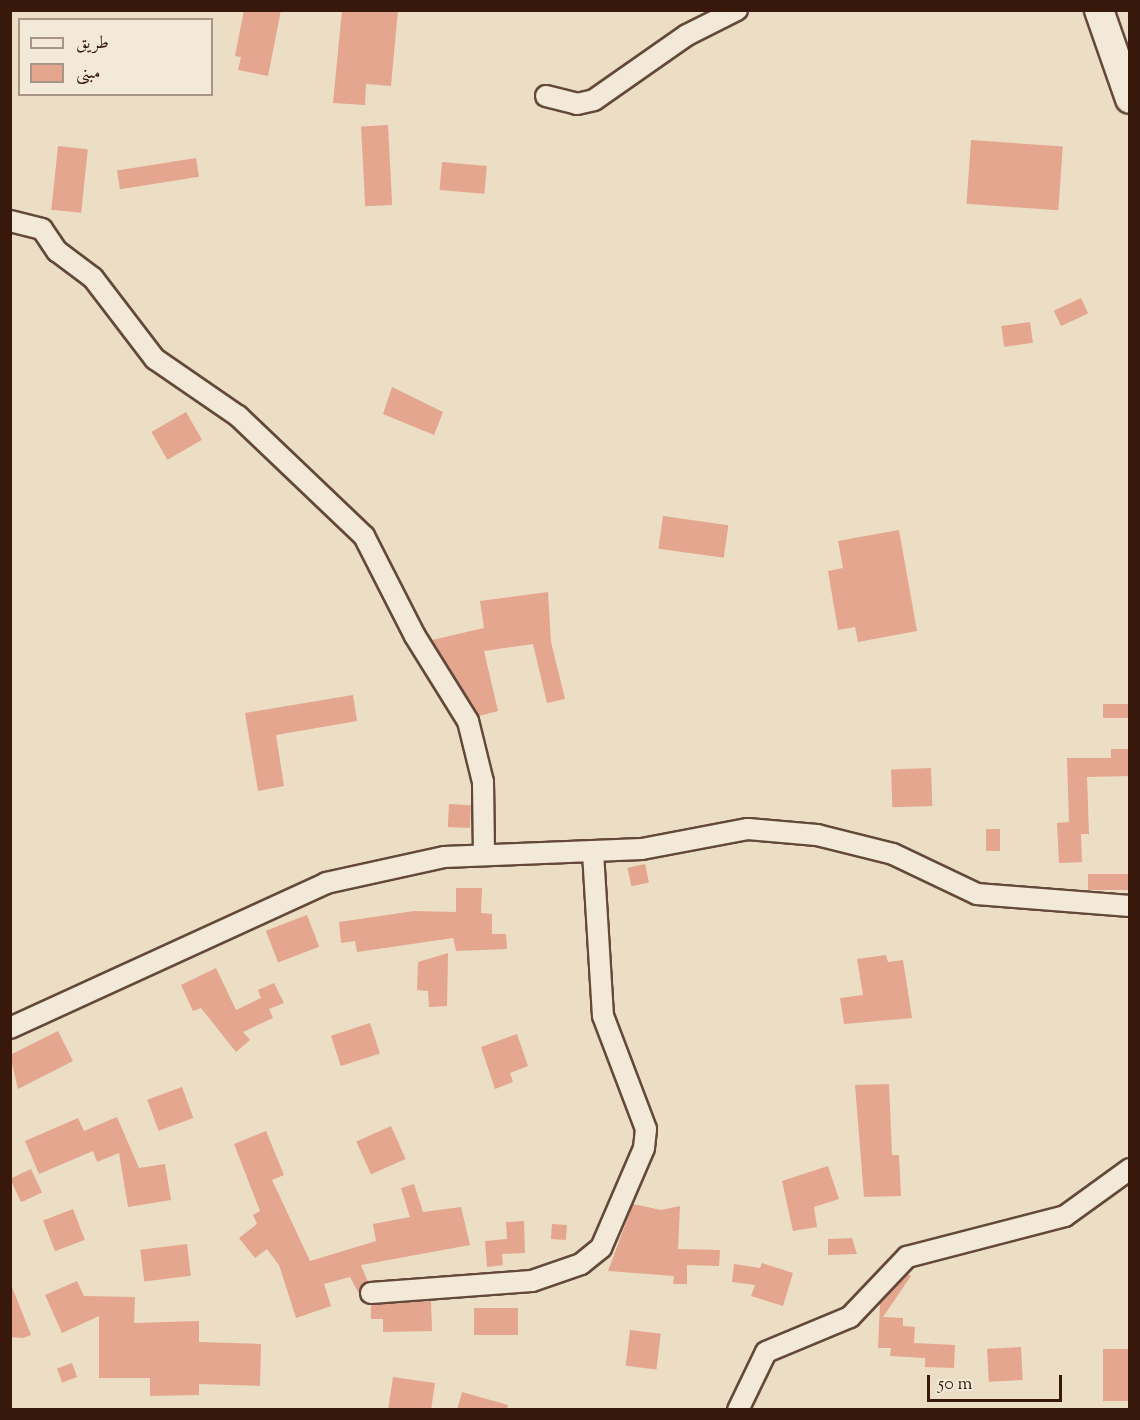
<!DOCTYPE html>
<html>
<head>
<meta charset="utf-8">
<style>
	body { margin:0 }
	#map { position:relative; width:1140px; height:1420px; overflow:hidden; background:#ecddc5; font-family:"Sorts Mill Goudy",Amiri,serif }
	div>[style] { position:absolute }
	.building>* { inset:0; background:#e4a68e; transform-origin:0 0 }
	.roads { filter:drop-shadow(2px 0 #64493a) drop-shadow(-2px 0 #64493a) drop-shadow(0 2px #64493a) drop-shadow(0 -2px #64493a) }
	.street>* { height:20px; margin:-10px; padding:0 10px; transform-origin:10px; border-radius:10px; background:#f3e9d9 }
	.secondary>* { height:28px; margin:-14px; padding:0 14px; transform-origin:14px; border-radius:14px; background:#f3e9d9 }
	span { translate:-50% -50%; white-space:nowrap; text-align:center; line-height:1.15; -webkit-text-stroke:5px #f3e9d9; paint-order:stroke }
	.frame { position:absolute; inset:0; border:12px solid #37180b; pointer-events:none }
	.legend { position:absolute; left:18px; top:18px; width:195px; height:78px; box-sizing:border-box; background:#f3e9d9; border:2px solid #a89587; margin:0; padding:8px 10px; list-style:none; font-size:18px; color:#37180b }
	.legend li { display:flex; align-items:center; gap:12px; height:30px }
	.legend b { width:30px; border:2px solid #a89587 }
	.scale { position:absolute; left:927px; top:1375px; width:135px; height:27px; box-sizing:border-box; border:3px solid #37180b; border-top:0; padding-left:8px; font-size:18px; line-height:21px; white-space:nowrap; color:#37180b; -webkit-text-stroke:4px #f3e9d9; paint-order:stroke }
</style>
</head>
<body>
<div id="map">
	<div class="building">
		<i style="clip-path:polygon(244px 10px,281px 10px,268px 76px,238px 70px,241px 57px,235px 56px)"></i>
		<i style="clip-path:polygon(342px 10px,398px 10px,391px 86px,366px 84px,365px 105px,333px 103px)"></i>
		<i style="left:388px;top:125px;width:80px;height:27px;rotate:87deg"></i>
		<i style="left:971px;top:140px;width:92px;height:64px;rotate:4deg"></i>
		<i style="left:58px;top:146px;width:30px;height:64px;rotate:6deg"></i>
		<i style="left:196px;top:158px;width:19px;height:80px;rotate:81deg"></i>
		<i style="left:442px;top:162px;width:45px;height:28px;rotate:5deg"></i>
		<i style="left:1081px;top:298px;width:17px;height:30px;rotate:65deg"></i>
		<i style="left:1030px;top:322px;width:21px;height:29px;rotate:82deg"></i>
		<i style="clip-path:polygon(392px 387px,443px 412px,434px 435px,383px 414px)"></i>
		<i style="left:186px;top:412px;width:32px;height:40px;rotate:60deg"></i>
		<i style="left:663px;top:516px;width:66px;height:33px;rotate:8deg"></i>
		<i style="clip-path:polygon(899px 530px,917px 631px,858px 642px,855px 627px,838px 630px,828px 571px,843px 568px,838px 541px)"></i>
		<i style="clip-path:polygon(548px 592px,551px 642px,565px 699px,547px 703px,533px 644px,484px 651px,498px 711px,479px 716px,432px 640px,484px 628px,480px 601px)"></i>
		<i style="clip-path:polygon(353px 695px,357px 721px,276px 735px,284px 786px,258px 791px,245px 713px)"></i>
		<i style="left:1103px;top:704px;width:27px;height:14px"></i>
		<i style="clip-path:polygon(1111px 749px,1130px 749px,1130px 776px,1087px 777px,1089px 834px,1081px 834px,1082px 862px,1059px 863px,1057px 823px,1069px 822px,1067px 758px,1111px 758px)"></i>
		<i style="left:931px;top:768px;width:38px;height:40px;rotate:88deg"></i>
		<i style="left:449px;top:804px;width:22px;height:23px;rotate:3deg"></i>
		<i style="left:986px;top:829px;width:14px;height:22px"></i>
		<i style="left:645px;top:864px;width:19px;height:18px;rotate:78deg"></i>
		<i style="left:1130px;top:874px;width:16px;height:42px;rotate:90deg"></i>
		<i style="clip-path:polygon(456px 888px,482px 888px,481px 913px,492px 914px,492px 934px,506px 934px,507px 949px,456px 951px,453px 938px,357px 952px,355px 941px,341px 943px,339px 922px,414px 911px,456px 912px)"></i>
		<i style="left:307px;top:915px;width:34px;height:44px;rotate:69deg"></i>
		<i style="clip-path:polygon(448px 953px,447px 1006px,429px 1007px,428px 991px,417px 990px,418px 962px)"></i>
		<i style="clip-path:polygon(886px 955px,888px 962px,903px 960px,912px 1018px,844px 1024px,840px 998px,863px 995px,857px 959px)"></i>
		<i style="clip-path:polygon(216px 968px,236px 1010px,261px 998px,258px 990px,274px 983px,284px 1003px,269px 1009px,273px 1018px,243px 1032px,250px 1040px,236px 1052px,201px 1008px,193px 1011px,181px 985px)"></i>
		<i style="left:370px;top:1023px;width:32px;height:41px;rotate:72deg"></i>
		<i style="clip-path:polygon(58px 1031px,73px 1061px,18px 1089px,10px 1055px)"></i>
		<i style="clip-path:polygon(517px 1034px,528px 1066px,510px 1073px,513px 1082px,495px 1089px,481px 1047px)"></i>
		<i style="clip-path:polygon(889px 1084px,892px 1155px,899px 1155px,901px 1196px,864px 1197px,855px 1085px)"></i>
		<i style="left:182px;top:1087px;width:33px;height:37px;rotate:70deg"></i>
		<i style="clip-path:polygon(117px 1117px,139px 1168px,165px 1164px,171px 1200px,128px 1207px,119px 1153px,97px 1162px,93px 1151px,39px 1174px,25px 1141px,78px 1118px,84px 1131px)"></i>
		<i style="left:391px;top:1126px;width:36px;height:38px;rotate:66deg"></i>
		<i style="clip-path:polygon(266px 1131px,284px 1175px,272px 1180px,310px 1261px,376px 1241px,373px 1224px,410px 1217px,401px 1188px,414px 1184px,423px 1212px,461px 1207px,470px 1245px,361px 1265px,368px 1282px,360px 1296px,350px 1277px,324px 1284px,331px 1306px,296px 1318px,279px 1265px,267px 1249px,255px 1258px,239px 1238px,257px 1224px,253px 1215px,260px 1211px,234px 1144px)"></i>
		<i style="clip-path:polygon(828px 1166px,839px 1199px,814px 1207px,817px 1227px,793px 1231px,782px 1181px)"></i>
		<i style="left:31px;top:1169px;width:26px;height:23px;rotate:65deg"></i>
		<i style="clip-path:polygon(633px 1204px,661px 1210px,680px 1206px,678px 1249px,720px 1250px,719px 1266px,687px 1265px,687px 1284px,673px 1284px,674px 1276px,608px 1271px)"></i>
		<i style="left:73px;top:1209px;width:33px;height:32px;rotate:69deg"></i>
		<i style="clip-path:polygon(524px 1221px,525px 1253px,502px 1254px,503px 1265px,487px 1267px,485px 1241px,507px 1239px,506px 1222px)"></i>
		<i style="left:552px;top:1224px;width:15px;height:15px;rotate:4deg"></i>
		<i style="clip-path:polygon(852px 1238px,857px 1254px,828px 1255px,828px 1239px)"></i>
		<i style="left:187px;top:1244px;width:32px;height:47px;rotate:83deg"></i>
		<i style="clip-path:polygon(762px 1263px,793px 1273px,783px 1306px,751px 1296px,755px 1285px,732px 1282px,734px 1264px,760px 1268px)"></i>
		<i style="clip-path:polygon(908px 1274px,911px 1276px,883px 1317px,903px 1318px,903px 1326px,915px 1327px,914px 1343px,955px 1345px,954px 1368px,925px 1367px,925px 1358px,890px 1356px,891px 1348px,878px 1348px,880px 1303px)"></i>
		<i style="clip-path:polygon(77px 1281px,84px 1296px,135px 1297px,134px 1323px,199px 1321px,199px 1342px,261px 1344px,260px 1386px,199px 1384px,199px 1395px,150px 1396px,150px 1378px,99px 1378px,99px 1316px,62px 1333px,45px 1295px)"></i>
		<i style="clip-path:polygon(10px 1282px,31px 1335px,23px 1338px,10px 1337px)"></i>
		<i style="clip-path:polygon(431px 1301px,432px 1331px,383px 1332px,383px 1319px,371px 1319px,371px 1305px)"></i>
		<i style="left:518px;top:1308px;width:27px;height:44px;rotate:90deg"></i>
		<i style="left:630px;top:1330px;width:31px;height:36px;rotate:7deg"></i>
		<i style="left:1021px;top:1347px;width:33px;height:34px;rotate:87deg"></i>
		<i style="left:1103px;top:1349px;width:25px;height:52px"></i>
		<i style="left:72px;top:1363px;width:15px;height:16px;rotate:70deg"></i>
		<i style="clip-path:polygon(393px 1377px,435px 1383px,431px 1410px,388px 1410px)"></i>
		<i style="clip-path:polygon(462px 1392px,508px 1405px,507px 1410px,457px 1410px)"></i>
	</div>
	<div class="roads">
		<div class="street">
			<i style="left:546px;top:96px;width:32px;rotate:14deg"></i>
			<i style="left:577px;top:104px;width:17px;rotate:-13deg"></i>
			<i style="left:594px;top:100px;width:113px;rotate:-35deg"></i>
			<i style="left:687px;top:35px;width:56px;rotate:-26.6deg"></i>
			<i style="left:10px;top:221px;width:33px;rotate:14deg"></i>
			<i style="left:42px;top:229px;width:27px;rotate:56deg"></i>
			<i style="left:57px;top:251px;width:45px;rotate:36.9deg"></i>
			<i style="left:93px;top:278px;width:102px;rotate:52.6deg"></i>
			<i style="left:155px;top:359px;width:101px;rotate:34.5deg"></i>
			<i style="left:238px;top:416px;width:174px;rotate:43.6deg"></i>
			<i style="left:364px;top:536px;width:112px;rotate:63deg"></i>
			<i style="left:415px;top:636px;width:100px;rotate:58.1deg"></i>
			<i style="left:468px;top:721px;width:63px;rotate:76.2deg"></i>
			<i style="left:483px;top:782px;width:73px;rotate:89.2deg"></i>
			<i style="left:10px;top:1028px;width:348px;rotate:-24.6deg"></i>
			<i style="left:326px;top:883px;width:121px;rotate:-12.4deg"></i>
			<i style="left:444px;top:857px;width:198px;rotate:-2.3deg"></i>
			<i style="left:642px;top:849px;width:108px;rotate:-10.7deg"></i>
			<i style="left:748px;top:829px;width:69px;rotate:5deg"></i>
			<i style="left:817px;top:835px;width:78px;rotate:14deg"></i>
			<i style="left:893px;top:854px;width:93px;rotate:25.5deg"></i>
			<i style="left:977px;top:894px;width:153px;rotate:4.5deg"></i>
			<i style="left:371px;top:1293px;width:161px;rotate:-4.3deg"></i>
			<i style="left:532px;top:1281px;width:52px;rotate:-19.1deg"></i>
			<i style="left:581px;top:1264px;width:26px;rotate:-39deg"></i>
			<i style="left:601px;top:1248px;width:109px;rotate:-66.7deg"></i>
			<i style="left:644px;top:1148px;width:19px;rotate:-84deg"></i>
			<i style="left:646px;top:1129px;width:121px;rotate:-110.8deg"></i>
			<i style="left:603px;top:1016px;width:164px;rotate:-93.5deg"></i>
			<i style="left:738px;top:1410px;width:64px;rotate:-64.2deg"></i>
			<i style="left:766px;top:1352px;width:91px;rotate:-22.6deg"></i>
			<i style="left:850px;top:1317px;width:83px;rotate:-46.5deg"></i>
			<i style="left:907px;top:1257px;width:163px;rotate:-14.5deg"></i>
			<i style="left:1065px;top:1216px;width:80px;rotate:-35.9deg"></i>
		</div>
		<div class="secondary">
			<i style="left:1099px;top:10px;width:94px;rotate:70.8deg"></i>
		</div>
	</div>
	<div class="frame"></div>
	<ul class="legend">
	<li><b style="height:8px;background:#f3e9d9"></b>طريق</li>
	<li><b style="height:16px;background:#e4a68e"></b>مبنى</li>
	</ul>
	<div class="scale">50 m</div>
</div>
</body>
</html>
